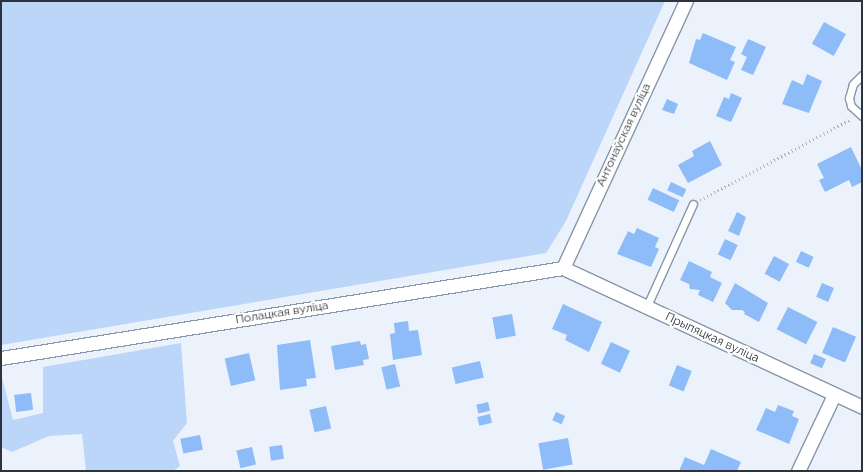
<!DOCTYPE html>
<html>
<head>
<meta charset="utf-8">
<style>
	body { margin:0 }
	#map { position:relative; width:863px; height:472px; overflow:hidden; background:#ebf2fb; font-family:Raleway,sans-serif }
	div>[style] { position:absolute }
	.green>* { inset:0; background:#bcd6f9 }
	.building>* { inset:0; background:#8dbcf8; transform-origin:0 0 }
	.path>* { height:2.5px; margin-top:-1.25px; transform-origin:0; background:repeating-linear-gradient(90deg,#aab1ba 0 1px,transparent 0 4px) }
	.roads { filter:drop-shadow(1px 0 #8796aa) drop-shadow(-1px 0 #8796aa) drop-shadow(0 1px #8796aa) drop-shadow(0 -1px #8796aa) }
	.service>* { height:7px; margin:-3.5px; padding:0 3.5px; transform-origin:3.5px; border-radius:3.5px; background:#fff }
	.minor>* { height:13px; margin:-6.5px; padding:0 6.5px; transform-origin:6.5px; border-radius:6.5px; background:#fff }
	span { translate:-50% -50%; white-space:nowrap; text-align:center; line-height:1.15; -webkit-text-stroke:4px #fff; paint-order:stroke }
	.street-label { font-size:12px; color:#2d333c }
	.frame { position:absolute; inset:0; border:2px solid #2d333c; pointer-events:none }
</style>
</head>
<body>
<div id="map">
	<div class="green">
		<i style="clip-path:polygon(1px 1px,665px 1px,566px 221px,546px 253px,1px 345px)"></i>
		<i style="clip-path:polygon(181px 343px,187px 423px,173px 441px,180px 466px,173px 471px,86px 471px,82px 434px,49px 436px,12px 452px,1px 447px,1px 374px,13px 420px,43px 413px,43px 367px)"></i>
	</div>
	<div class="building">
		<i style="left:824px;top:22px;width:25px;height:25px;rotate:29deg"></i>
		<i style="clip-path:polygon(703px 33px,736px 47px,730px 60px,735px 62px,727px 80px,689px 63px,696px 39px,700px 40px)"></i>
		<i style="clip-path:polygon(748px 39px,766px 47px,753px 75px,741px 70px,747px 57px,741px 54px)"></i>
		<i style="clip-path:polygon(807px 74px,822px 81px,809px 113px,782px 104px,792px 80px,803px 85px)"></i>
		<i style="clip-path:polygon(731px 93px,742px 98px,731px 122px,716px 116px,724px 97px,729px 99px)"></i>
		<i style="clip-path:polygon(667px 99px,678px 104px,674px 114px,662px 110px)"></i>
		<i style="clip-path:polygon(710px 141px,722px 165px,688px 183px,678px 165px,694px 156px,692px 151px)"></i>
		<i style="clip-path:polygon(851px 147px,862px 170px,862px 182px,852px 187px,849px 180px,825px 192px,819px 180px,824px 178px,817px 164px)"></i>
		<i style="left:671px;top:182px;width:17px;height:9px;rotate:25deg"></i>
		<i style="left:653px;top:188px;width:29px;height:13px;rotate:25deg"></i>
		<i style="clip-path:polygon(737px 212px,746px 217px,739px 236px,728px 231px)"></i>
		<i style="clip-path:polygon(637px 228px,659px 238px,655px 247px,659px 249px,651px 267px,617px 254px,628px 231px,634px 234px)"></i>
		<i style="left:725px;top:239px;width:14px;height:17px;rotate:25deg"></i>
		<i style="left:801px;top:251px;width:14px;height:12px;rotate:25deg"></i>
		<i style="left:774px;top:256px;width:17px;height:20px;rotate:28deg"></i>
		<i style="clip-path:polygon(689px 261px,712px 272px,710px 277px,722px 283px,713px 302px,698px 295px,700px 290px,690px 289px,689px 284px,680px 280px)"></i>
		<i style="clip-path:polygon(735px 283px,768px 303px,759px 322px,744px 314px,745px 312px,742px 310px,732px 310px,725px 303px)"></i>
		<i style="left:822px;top:283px;width:13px;height:15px;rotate:23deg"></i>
		<i style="clip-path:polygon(563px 304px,602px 322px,589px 352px,565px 340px,567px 335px,552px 329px)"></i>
		<i style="left:788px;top:307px;width:33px;height:25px;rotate:27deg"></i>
		<i style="left:512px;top:314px;width:22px;height:20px;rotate:80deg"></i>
		<i style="clip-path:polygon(408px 321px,409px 331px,418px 330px,422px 355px,393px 360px,390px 334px,395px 333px,394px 323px)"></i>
		<i style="left:833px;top:327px;width:25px;height:28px;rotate:23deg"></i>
		<i style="clip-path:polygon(310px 340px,316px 378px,306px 379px,307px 386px,280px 390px,277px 345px)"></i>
		<i style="clip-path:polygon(360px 341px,361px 345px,366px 344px,369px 359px,363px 360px,364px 365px,335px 370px,331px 346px)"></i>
		<i style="left:611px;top:342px;width:21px;height:24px;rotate:25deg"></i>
		<i style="left:249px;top:353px;width:28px;height:25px;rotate:77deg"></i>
		<i style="left:814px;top:354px;width:13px;height:10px;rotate:23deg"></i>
		<i style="left:480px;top:361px;width:17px;height:29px;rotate:77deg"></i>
		<i style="left:395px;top:364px;width:23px;height:14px;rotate:77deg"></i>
		<i style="left:677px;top:365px;width:16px;height:22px;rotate:22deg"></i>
		<i style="left:31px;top:393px;width:17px;height:17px;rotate:83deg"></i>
		<i style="left:488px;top:402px;width:9px;height:12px;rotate:77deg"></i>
		<i style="clip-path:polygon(778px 405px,794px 411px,792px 416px,799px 419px,789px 444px,756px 430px,766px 408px,775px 412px)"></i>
		<i style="left:326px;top:406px;width:23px;height:17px;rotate:77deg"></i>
		<i style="left:556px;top:412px;width:10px;height:9px;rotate:24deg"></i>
		<i style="left:490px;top:414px;width:9px;height:13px;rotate:77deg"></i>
		<i style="left:200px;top:435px;width:15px;height:20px;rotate:79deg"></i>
		<i style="left:568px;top:438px;width:27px;height:30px;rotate:80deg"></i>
		<i style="left:282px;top:445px;width:14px;height:13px;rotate:82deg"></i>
		<i style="left:252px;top:447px;width:18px;height:16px;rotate:77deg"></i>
		<i style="clip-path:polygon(711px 449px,741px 462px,737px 471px,679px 471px,685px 457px,704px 465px)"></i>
	</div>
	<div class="path">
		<i style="left:700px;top:200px;width:171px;rotate:-28.2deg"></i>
	</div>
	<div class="roads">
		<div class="service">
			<i style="left:862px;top:75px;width:13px;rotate:135deg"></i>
			<i style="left:853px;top:84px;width:15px;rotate:106deg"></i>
			<i style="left:849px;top:98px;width:8px;rotate:76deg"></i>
			<i style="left:851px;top:106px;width:15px;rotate:42deg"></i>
			<i style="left:646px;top:308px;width:114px;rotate:-65.7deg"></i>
		</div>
		<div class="minor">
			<i style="left:563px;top:268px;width:330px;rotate:24.9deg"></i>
			<i style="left:563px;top:268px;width:294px;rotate:-65.3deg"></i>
			<i style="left:1px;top:358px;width:569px;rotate:-9.1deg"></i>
			<i style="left:798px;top:471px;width:84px;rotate:-64.7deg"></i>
		</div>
	</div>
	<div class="street-label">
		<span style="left:624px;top:135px;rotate:-65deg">Антонаўская вуліца</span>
		<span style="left:282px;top:313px;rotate:-9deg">Полацкая вуліца</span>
		<span style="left:712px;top:338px;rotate:25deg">Прыпяцкая вуліца</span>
	</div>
	<div class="frame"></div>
</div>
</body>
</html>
